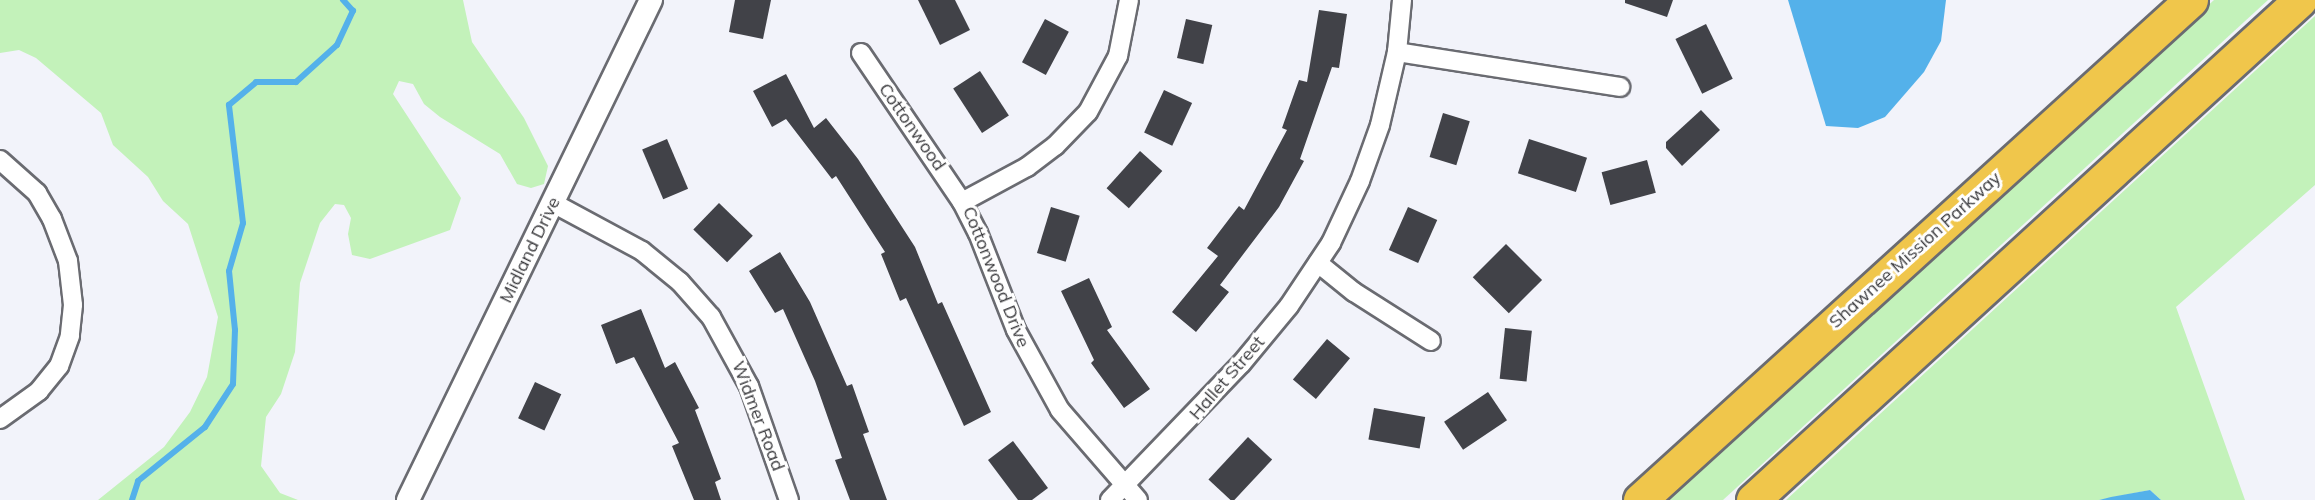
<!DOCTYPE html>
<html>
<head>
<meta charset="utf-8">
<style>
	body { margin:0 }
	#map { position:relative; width:2315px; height:500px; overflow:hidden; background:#f2f3fa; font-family:Mulish,sans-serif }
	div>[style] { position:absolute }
	.green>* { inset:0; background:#c3f2ba }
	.water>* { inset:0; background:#54b1ea }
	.stream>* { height:6px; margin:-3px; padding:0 3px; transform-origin:3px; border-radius:3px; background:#54b1ea }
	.building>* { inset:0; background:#414248; transform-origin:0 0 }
	.roads { filter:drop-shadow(2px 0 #6a6b71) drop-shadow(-2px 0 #6a6b71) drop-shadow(0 2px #6a6b71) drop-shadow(0 -2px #6a6b71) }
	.minor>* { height:18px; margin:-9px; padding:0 9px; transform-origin:9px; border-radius:9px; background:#fff }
	.tertiary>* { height:22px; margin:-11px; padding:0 11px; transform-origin:11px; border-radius:11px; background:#fff }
	.motorway>* { height:33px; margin:-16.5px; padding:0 16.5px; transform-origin:16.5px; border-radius:16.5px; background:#f0c64b }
	span { translate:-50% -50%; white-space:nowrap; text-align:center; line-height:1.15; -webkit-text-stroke:6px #fff; paint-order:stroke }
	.street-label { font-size:18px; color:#3a3a3d }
</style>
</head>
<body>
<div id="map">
	<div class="green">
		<i style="clip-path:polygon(0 0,463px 0,472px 42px,524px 118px,548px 166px,544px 184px,531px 188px,517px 184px,500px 154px,440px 117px,424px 104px,413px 84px,399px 81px,393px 94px,461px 198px,450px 230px,370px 259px,352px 255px,348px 234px,351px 218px,344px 205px,335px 204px,320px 223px,300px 283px,295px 352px,281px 394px,266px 417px,261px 466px,280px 493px,298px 500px,98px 500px,164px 447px,190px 412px,207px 377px,218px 317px,188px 224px,163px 201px,148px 177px,113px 145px,101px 113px,36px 58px,19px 50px,0 53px)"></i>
		<i style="clip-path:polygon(2214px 0,2268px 0,1723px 500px,1666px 500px)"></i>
		<i style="clip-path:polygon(2315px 16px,2315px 185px,2176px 307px,2245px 500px,2161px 500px,2150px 490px,2099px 500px,1786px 500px)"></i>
	</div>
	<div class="water">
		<i style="clip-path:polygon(1788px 0,1946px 0,1941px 41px,1924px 72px,1885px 117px,1858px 128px,1826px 126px)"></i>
		<i style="clip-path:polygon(2150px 490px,2161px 500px,2099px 500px,2111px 497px)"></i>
	</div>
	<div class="stream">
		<i style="left:132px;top:500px;width:20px;rotate:-72deg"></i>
		<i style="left:138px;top:481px;width:86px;rotate:-38.9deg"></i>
		<i style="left:205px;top:427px;width:51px;rotate:-56.9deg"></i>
		<i style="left:233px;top:384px;width:54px;rotate:-87.9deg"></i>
		<i style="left:235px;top:330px;width:59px;rotate:-95.8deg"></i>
		<i style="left:229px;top:271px;width:50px;rotate:-73.7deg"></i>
		<i style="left:243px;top:223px;width:119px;rotate:-96.8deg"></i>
		<i style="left:229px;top:105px;width:35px;rotate:-40deg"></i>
		<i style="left:256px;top:82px;width:40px"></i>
		<i style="left:296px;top:82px;width:55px;rotate:-42.1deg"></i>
		<i style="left:337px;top:45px;width:38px;rotate:-65deg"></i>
		<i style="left:353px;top:11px;width:15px;rotate:-132deg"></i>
	</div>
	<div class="building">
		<i style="clip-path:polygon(735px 0,771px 0,763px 39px,729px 32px)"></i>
		<i style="clip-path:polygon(918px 0,955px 0,970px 30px,940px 45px)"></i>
		<i style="clip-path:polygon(1625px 0,1673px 0,1667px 17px,1625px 3px)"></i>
		<i style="clip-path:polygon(1319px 10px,1347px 14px,1339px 68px,1332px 67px,1300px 159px,1304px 161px,1279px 207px,1220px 285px,1229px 292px,1196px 332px,1172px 312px,1218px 256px,1207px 248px,1239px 206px,1244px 210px,1287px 130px,1282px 128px,1299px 80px,1307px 82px)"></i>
		<i style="left:1045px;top:19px;width:27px;height:49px;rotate:28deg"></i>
		<i style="left:1186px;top:19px;width:27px;height:40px;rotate:13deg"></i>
		<i style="left:1706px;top:24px;width:61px;height:34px;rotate:64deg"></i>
		<i style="left:980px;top:71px;width:53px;height:32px;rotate:57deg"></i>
		<i style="clip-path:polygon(786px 74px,814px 128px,826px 118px,858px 159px,915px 247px,938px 304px,942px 302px,991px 412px,964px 426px,906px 298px,900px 301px,881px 254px,885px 252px,836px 176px,832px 179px,786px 119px,772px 127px,753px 91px)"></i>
		<i style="left:1164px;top:90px;width:31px;height:47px;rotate:25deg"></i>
		<i style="clip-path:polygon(1701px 110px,1720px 130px,1682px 166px,1666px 148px,1666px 142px)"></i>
		<i style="left:1443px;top:113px;width:28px;height:46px;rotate:17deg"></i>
		<i style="left:667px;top:139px;width:54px;height:27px;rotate:67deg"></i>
		<i style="left:1529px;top:139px;width:61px;height:36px;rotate:18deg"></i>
		<i style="left:1140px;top:151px;width:30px;height:50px;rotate:42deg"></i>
		<i style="left:1647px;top:160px;width:34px;height:47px;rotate:75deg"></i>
		<i style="left:719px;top:203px;width:47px;height:37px;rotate:44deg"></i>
		<i style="left:1051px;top:207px;width:30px;height:48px;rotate:17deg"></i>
		<i style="left:1408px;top:207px;width:32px;height:47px;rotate:24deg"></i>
		<i style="left:1506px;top:244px;width:51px;height:47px;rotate:45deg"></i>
		<i style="clip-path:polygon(780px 252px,810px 302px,847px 386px,852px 384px,869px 432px,863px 434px,887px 500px,850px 500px,835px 460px,842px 458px,815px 381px,783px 309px,775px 313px,749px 271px)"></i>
		<i style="clip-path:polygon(1089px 278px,1112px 327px,1107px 330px,1150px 389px,1124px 408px,1091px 363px,1094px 360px,1061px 291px)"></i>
		<i style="clip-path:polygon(641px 309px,665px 368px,675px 362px,699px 408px,695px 410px,721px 479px,715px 482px,721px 500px,694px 500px,672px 446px,679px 443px,634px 357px,616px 364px,601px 325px)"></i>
		<i style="left:1505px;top:328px;width:27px;height:51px;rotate:6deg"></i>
		<i style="left:1327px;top:339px;width:30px;height:53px;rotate:40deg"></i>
		<i style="left:535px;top:382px;width:29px;height:40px;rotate:25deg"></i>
		<i style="left:1488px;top:392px;width:34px;height:53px;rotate:56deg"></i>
		<i style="left:1374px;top:408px;width:52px;height:32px;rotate:10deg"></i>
		<i style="left:1248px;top:437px;width:33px;height:58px;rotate:43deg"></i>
		<i style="clip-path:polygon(1013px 441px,1048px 488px,1032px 500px,1018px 500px,988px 460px)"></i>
	</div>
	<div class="roads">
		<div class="minor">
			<i style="left:1397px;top:52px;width:226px;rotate:8.9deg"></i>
			<i style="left:861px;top:53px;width:180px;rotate:55.9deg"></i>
			<i style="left:962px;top:202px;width:35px;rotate:63deg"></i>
			<i style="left:978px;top:233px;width:104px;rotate:68.6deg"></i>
			<i style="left:1016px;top:330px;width:91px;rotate:61.2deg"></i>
			<i style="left:1060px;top:410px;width:119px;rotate:49.1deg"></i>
			<i style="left:0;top:160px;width:50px;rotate:41.7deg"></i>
			<i style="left:37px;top:193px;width:30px;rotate:60deg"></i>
			<i style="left:52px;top:219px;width:45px;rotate:69.1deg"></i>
			<i style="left:68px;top:261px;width:44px;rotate:83.5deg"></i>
			<i style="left:73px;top:305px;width:31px;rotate:96deg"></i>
			<i style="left:70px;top:336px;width:32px;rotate:110deg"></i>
			<i style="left:59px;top:366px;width:32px;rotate:129deg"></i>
			<i style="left:39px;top:391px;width:48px;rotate:144.3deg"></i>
			<i style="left:962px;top:202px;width:74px;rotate:-28.3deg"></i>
			<i style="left:1027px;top:167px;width:35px;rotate:-37deg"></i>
			<i style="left:1055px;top:146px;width:47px;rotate:-45.9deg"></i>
			<i style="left:1088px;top:112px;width:64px;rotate:-61.8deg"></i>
			<i style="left:1118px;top:56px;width:57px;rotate:-78.9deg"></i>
			<i style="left:553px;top:203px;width:101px;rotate:28.3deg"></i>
			<i style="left:642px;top:251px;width:49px;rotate:39.2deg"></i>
			<i style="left:680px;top:282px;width:47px;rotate:48.5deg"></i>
			<i style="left:711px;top:317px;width:79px;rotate:61.2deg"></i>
			<i style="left:749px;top:386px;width:121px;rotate:70.7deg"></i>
			<i style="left:1318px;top:263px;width:46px;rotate:38.9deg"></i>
			<i style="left:1354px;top:292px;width:91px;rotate:32.5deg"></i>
			<i style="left:1110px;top:500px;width:189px;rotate:-46.1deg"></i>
			<i style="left:1241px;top:364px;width:75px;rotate:-50.4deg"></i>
			<i style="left:1289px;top:306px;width:76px;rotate:-56.3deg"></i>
			<i style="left:1331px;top:243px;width:68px;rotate:-64.9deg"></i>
			<i style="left:1360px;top:181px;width:59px;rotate:-70.3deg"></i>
			<i style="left:1380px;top:125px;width:75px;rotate:-76.9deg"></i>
			<i style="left:1397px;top:52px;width:52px;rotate:-84.5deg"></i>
		</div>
		<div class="tertiary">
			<i style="left:408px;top:500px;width:556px;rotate:-64.08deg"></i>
		</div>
		<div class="motorway">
			<i style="left:1640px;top:500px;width:744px;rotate:-42.22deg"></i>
			<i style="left:1753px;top:500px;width:741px;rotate:-42.43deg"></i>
		</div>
	</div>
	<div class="street-label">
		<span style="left:912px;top:127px;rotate:55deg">Cottonwood</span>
		<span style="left:530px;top:250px;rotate:-64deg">Midland Drive</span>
		<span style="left:1915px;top:250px;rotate:-42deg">Shawnee Mission Parkway</span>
		<span style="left:996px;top:277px;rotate:68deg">Cottonwood Drive</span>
		<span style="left:1227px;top:378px;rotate:-49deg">Hallet Street</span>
		<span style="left:758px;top:416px;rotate:69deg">Widmer Road</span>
	</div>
</div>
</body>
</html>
